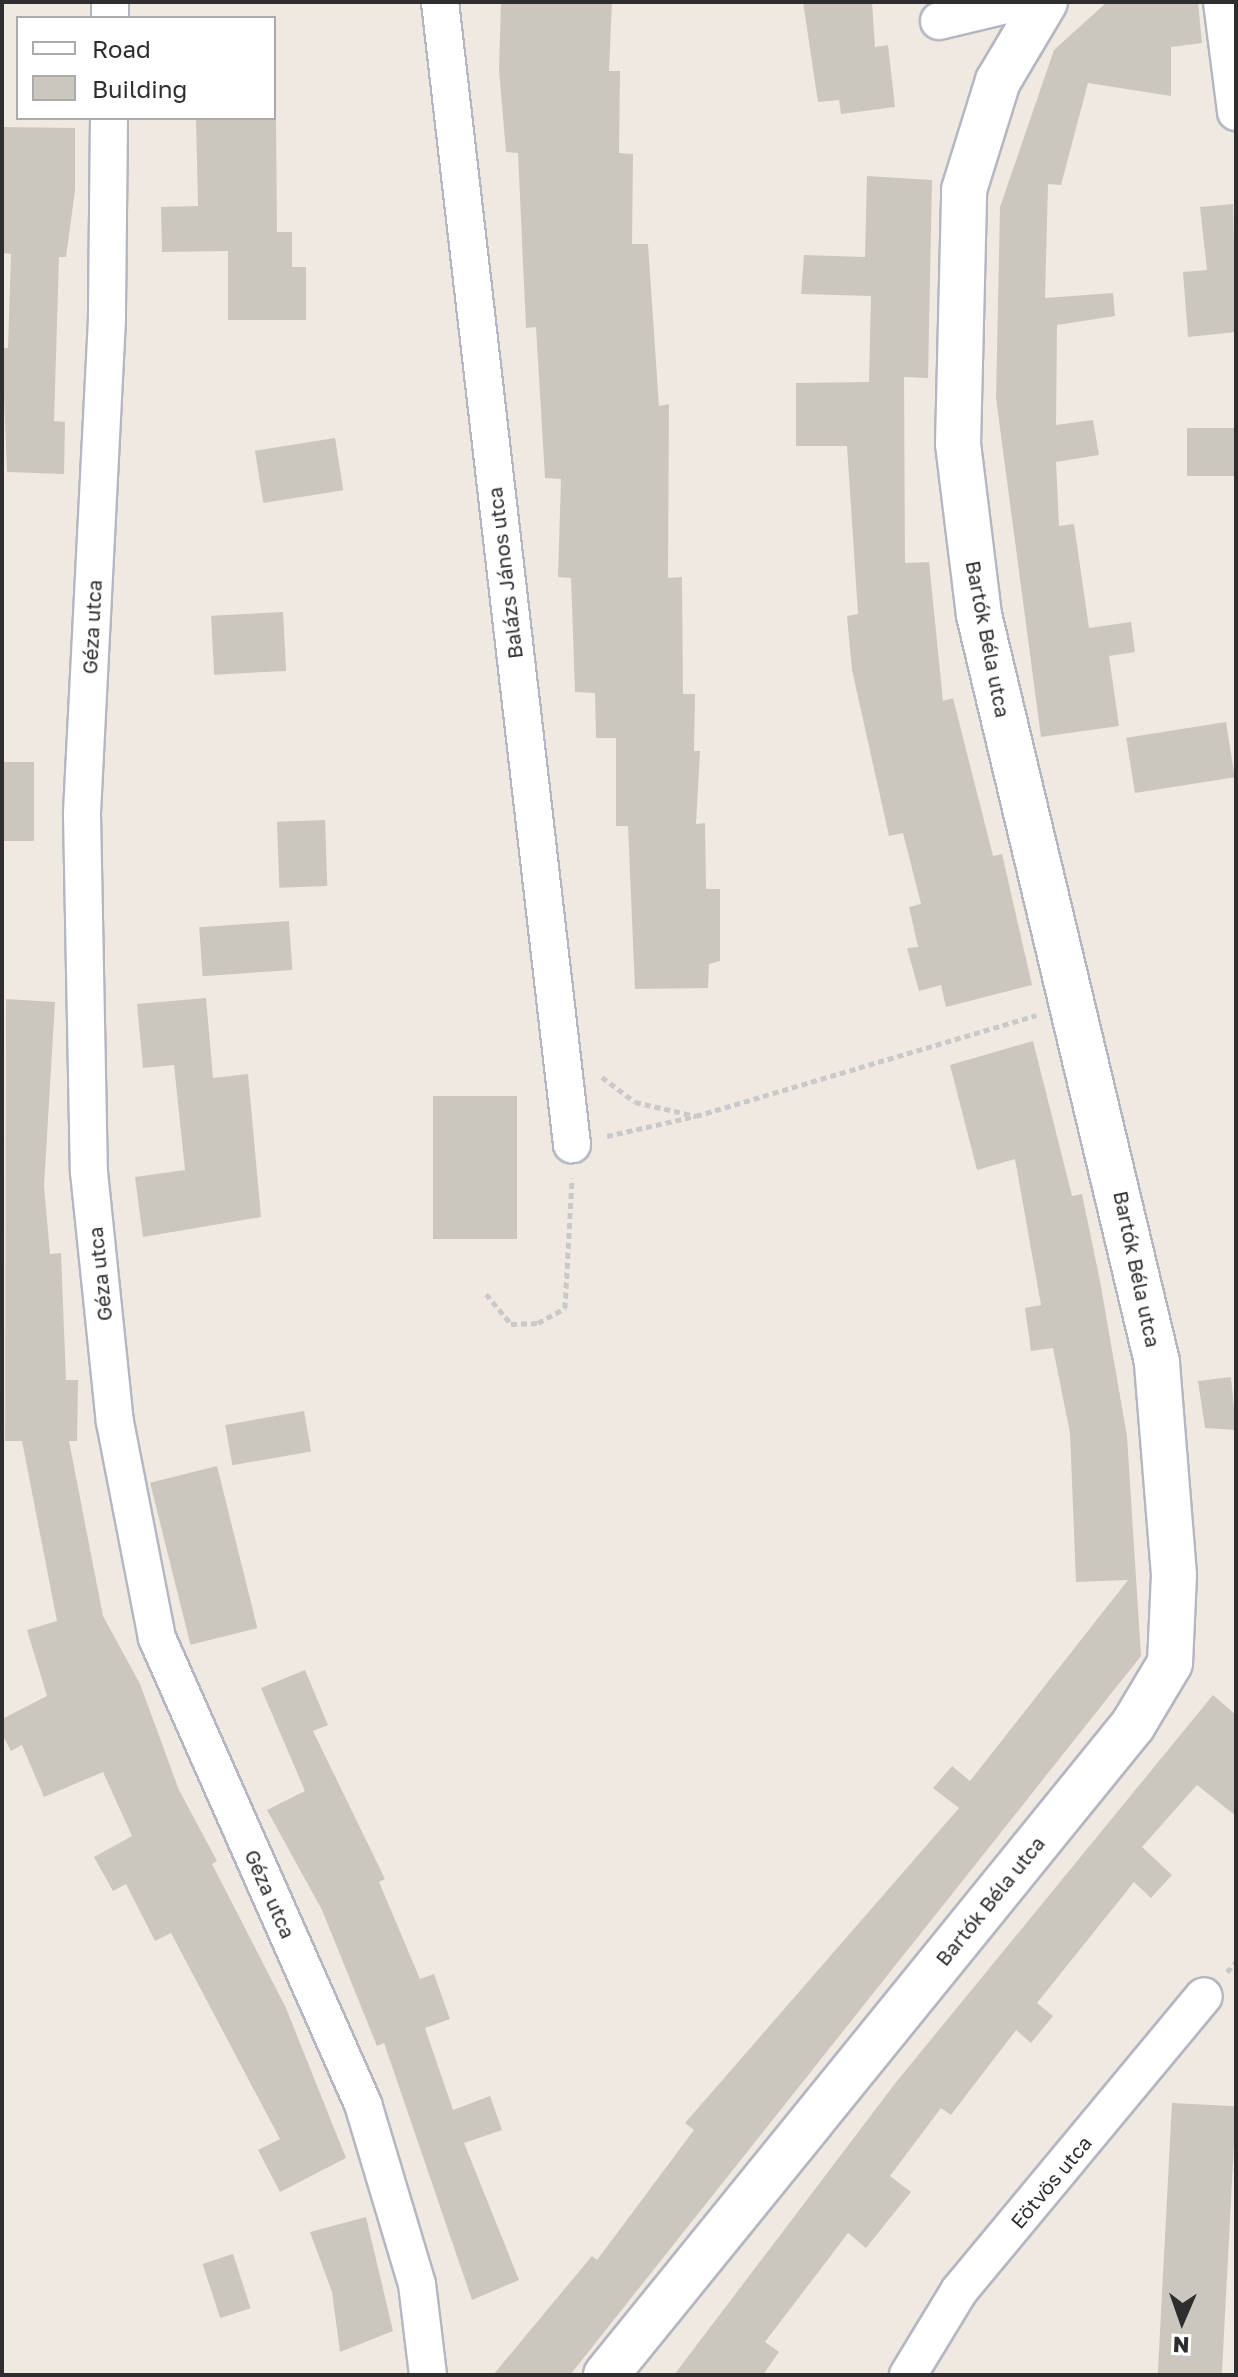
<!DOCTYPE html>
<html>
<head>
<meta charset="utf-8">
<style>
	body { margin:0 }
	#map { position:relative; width:1238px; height:2377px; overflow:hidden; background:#efe9e1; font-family:"Golos Text",sans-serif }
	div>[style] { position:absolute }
	.building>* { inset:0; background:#cbc7bf; transform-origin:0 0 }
	.path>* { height:5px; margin-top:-2.5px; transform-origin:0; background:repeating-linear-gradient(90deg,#c9c9c9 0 6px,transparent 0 10px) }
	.roads { filter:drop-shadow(2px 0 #b4b7c1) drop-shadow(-2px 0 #b4b7c1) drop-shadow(0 2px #b4b7c1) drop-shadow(0 -2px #b4b7c1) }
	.minor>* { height:36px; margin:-18px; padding:0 18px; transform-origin:18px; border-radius:18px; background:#fff }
	.tertiary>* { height:44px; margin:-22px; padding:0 22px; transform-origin:22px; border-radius:22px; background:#fff }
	span { translate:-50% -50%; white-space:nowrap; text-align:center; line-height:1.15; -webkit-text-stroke:8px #fff; paint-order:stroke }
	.street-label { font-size:20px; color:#2e2e2e }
	.frame { position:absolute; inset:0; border:4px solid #2e2e2e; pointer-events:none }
	.legend { position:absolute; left:16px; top:16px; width:260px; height:104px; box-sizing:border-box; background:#fff; border:2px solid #ababab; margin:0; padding:10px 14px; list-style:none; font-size:24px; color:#2e2e2e }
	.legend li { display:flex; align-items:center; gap:16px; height:40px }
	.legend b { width:40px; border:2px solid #ababab }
	.north { position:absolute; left:1142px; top:2281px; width:80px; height:80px; -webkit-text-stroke:6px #fff; paint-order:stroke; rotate:182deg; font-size:22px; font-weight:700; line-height:32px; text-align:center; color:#2e2e2e }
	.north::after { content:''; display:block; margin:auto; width:28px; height:36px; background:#2e2e2e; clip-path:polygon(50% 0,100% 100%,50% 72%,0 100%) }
</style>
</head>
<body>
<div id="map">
	<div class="building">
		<i style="clip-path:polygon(501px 2px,612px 2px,609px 71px,620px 71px,619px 153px,633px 154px,632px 244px,648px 244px,659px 406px,669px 404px,668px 578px,682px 577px,683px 694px,695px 694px,694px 751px,700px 751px,696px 824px,705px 823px,706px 889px,720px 889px,720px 961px,709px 964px,708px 988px,635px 989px,628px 826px,616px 826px,616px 738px,596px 738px,595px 693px,575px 692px,571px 578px,558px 577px,561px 479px,545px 478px,536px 327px,526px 328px,518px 153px,506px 152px,499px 70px)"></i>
		<i style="clip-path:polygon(803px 2px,872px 2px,875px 47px,888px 45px,895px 107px,841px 114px,839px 100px,818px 102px)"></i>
		<i style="clip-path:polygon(1107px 2px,1198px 2px,1202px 43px,1171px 47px,1171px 96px,1088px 83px,1061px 185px,1048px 184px,1045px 298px,1113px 293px,1115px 316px,1057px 325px,1056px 425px,1093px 420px,1099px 455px,1056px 462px,1059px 526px,1074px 524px,1089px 628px,1131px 622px,1135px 652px,1109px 656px,1119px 726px,1041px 737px,996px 398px,1000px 207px,1054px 50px)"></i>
		<i style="clip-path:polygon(196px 118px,276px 118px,277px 232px,292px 232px,292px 267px,306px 267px,306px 320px,228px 320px,228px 251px,162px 252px,161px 207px,198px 206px)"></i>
		<i style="clip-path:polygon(2px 127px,75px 128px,75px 191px,66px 257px,59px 257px,54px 421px,65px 422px,64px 474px,7px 472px,2px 348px,8px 348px,11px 254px,2px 253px)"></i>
		<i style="clip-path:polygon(867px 176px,932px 180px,928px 378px,904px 377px,905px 563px,929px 562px,943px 701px,953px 698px,993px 856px,1002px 854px,1032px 985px,946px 1007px,941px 985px,919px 991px,907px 948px,918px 947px,909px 907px,921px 904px,903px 833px,889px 836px,852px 670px,847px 616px,858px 614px,847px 446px,796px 446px,796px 383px,869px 382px,871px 296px,801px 294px,804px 255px,865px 257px)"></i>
		<i style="clip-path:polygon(1233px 204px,1236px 332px,1188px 337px,1183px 272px,1207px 270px,1200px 207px)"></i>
		<i style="left:1236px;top:428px;width:48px;height:49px;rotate:90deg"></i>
		<i style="left:335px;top:438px;width:53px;height:81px;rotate:81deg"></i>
		<i style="left:283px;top:612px;width:59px;height:72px;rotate:87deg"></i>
		<i style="left:1226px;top:722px;width:56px;height:101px;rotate:81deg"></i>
		<i style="left:2px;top:762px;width:32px;height:79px"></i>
		<i style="left:325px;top:820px;width:66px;height:48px;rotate:88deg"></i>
		<i style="left:289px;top:921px;width:49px;height:90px;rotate:86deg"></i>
		<i style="clip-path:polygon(206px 998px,213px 1078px,248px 1074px,261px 1217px,143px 1237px,135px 1177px,185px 1170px,174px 1065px,143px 1068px,137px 1004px)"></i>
		<i style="clip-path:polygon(6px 999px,55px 1002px,44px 1186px,50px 1254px,61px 1253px,66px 1380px,78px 1380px,77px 1441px,69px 1441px,103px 1616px,140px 1684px,179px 1790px,217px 1861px,212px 1864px,286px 2008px,346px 2158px,280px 2192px,258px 2150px,280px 2139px,171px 1933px,155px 1941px,126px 1884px,113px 1891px,94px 1857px,132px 1836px,103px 1772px,44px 1797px,22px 1745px,11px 1751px,2px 1734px,2px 1719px,47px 1696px,27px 1630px,57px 1621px,22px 1441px,5px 1441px)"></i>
		<i style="clip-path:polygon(1033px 1041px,1072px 1196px,1082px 1194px,1100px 1281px,1127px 1436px,1141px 1656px,570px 2375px,493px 2375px,592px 2256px,597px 2260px,694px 2130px,685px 2123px,959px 1808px,933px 1788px,952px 1766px,970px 1781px,1128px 1580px,1076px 1582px,1070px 1433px,1053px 1348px,1031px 1351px,1025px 1308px,1041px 1305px,1015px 1159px,977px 1170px,950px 1065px)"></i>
		<i style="left:433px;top:1096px;width:84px;height:143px"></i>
		<i style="clip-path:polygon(1231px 1377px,1236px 1430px,1205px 1428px,1198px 1381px)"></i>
		<i style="left:304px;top:1411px;width:41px;height:80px;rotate:80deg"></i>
		<i style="left:217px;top:1466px;width:167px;height:69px;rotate:76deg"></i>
		<i style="clip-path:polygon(305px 1670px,328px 1725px,313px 1731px,385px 1879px,379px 1882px,420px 1979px,434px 1974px,450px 2019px,425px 2028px,453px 2110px,490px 2096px,502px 2130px,464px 2143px,519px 2280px,472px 2300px,384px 2043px,377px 2046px,322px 1910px,267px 1810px,305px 1791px,261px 1688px)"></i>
		<i style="clip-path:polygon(1213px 1695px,1236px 1715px,1236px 1816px,1197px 1785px,1142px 1847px,1172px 1875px,1151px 1898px,1134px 1882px,1037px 2003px,1053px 2016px,1031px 2043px,1016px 2030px,951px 2115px,941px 2108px,890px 2176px,911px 2192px,866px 2248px,848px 2233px,765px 2342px,779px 2352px,763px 2375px,674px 2375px,897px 2081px)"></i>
		<i style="left:1172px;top:2103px;width:64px;height:272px;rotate:3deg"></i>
		<i style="clip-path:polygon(366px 2217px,393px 2331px,340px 2352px,332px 2292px,310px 2232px)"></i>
		<i style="left:233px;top:2254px;width:57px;height:32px;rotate:72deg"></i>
	</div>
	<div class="path">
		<i style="left:602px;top:1077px;width:41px;rotate:37.1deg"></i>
		<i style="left:635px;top:1102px;width:63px;rotate:12.9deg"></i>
		<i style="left:696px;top:1116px;width:355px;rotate:-16.5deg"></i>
		<i style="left:607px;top:1136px;width:86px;rotate:-12.7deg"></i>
		<i style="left:486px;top:1294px;width:39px;rotate:50deg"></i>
		<i style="left:511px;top:1324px;width:27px;rotate:-2deg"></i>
		<i style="left:538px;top:1323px;width:31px;rotate:-29deg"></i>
		<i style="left:565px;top:1308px;width:130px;rotate:-86.9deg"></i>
		<i style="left:1227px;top:1972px;width:13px;rotate:-48deg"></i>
	</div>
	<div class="roads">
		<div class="minor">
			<i style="left:440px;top:2px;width:1150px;rotate:83.41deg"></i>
			<i style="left:1222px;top:2px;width:111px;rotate:82.7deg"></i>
			<i style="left:110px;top:18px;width:16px;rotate:-90deg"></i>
			<i style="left:939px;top:21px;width:82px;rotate:-13.4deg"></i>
			<i style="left:109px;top:118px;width:201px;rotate:90.6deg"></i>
			<i style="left:107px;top:319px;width:496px;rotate:92.9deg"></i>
			<i style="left:82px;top:814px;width:358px;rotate:88.9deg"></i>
			<i style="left:89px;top:1172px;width:251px;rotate:84.1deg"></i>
			<i style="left:115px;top:1422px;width:220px;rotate:79deg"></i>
			<i style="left:157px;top:1638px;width:510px;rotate:66.15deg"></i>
			<i style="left:363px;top:2104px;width:188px;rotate:73.3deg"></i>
			<i style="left:417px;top:2284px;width:92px;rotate:83.1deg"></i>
			<i style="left:908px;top:2375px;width:98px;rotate:-58.7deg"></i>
			<i style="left:959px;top:2291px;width:383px;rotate:-50.3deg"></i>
		</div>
		<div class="tertiary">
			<i style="left:606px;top:2375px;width:837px;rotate:-50.97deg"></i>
			<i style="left:1133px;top:1725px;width:72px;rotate:-59.2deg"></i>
			<i style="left:1170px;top:1663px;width:88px;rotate:-87.4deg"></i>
			<i style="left:1174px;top:1575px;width:214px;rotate:-94.6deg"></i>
			<i style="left:1157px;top:1362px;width:768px;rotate:-103.4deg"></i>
			<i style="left:979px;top:615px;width:172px;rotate:-97deg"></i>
			<i style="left:958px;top:444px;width:254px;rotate:-88.6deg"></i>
			<i style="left:964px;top:190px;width:114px;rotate:-72.7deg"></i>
			<i style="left:998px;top:81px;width:92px;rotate:-59.3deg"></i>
		</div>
	</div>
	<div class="street-label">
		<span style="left:505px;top:573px;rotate:-97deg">Balázs János utca</span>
		<span style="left:92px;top:627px;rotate:-87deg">Géza utca</span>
		<span style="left:988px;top:639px;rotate:79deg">Bartók Béla utca</span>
		<span style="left:1137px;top:1269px;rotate:78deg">Bartók Béla utca</span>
		<span style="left:100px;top:1274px;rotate:-96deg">Géza utca</span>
		<span style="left:270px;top:1894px;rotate:66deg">Géza utca</span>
		<span style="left:990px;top:1901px;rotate:-51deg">Bartók Béla utca</span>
		<span style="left:1051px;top:2182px;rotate:-50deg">Eötvös utca</span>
	</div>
	<div class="frame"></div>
	<ul class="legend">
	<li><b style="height:10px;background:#fff"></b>Road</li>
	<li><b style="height:22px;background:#cbc7bf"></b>Building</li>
	</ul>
	<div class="north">N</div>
</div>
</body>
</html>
